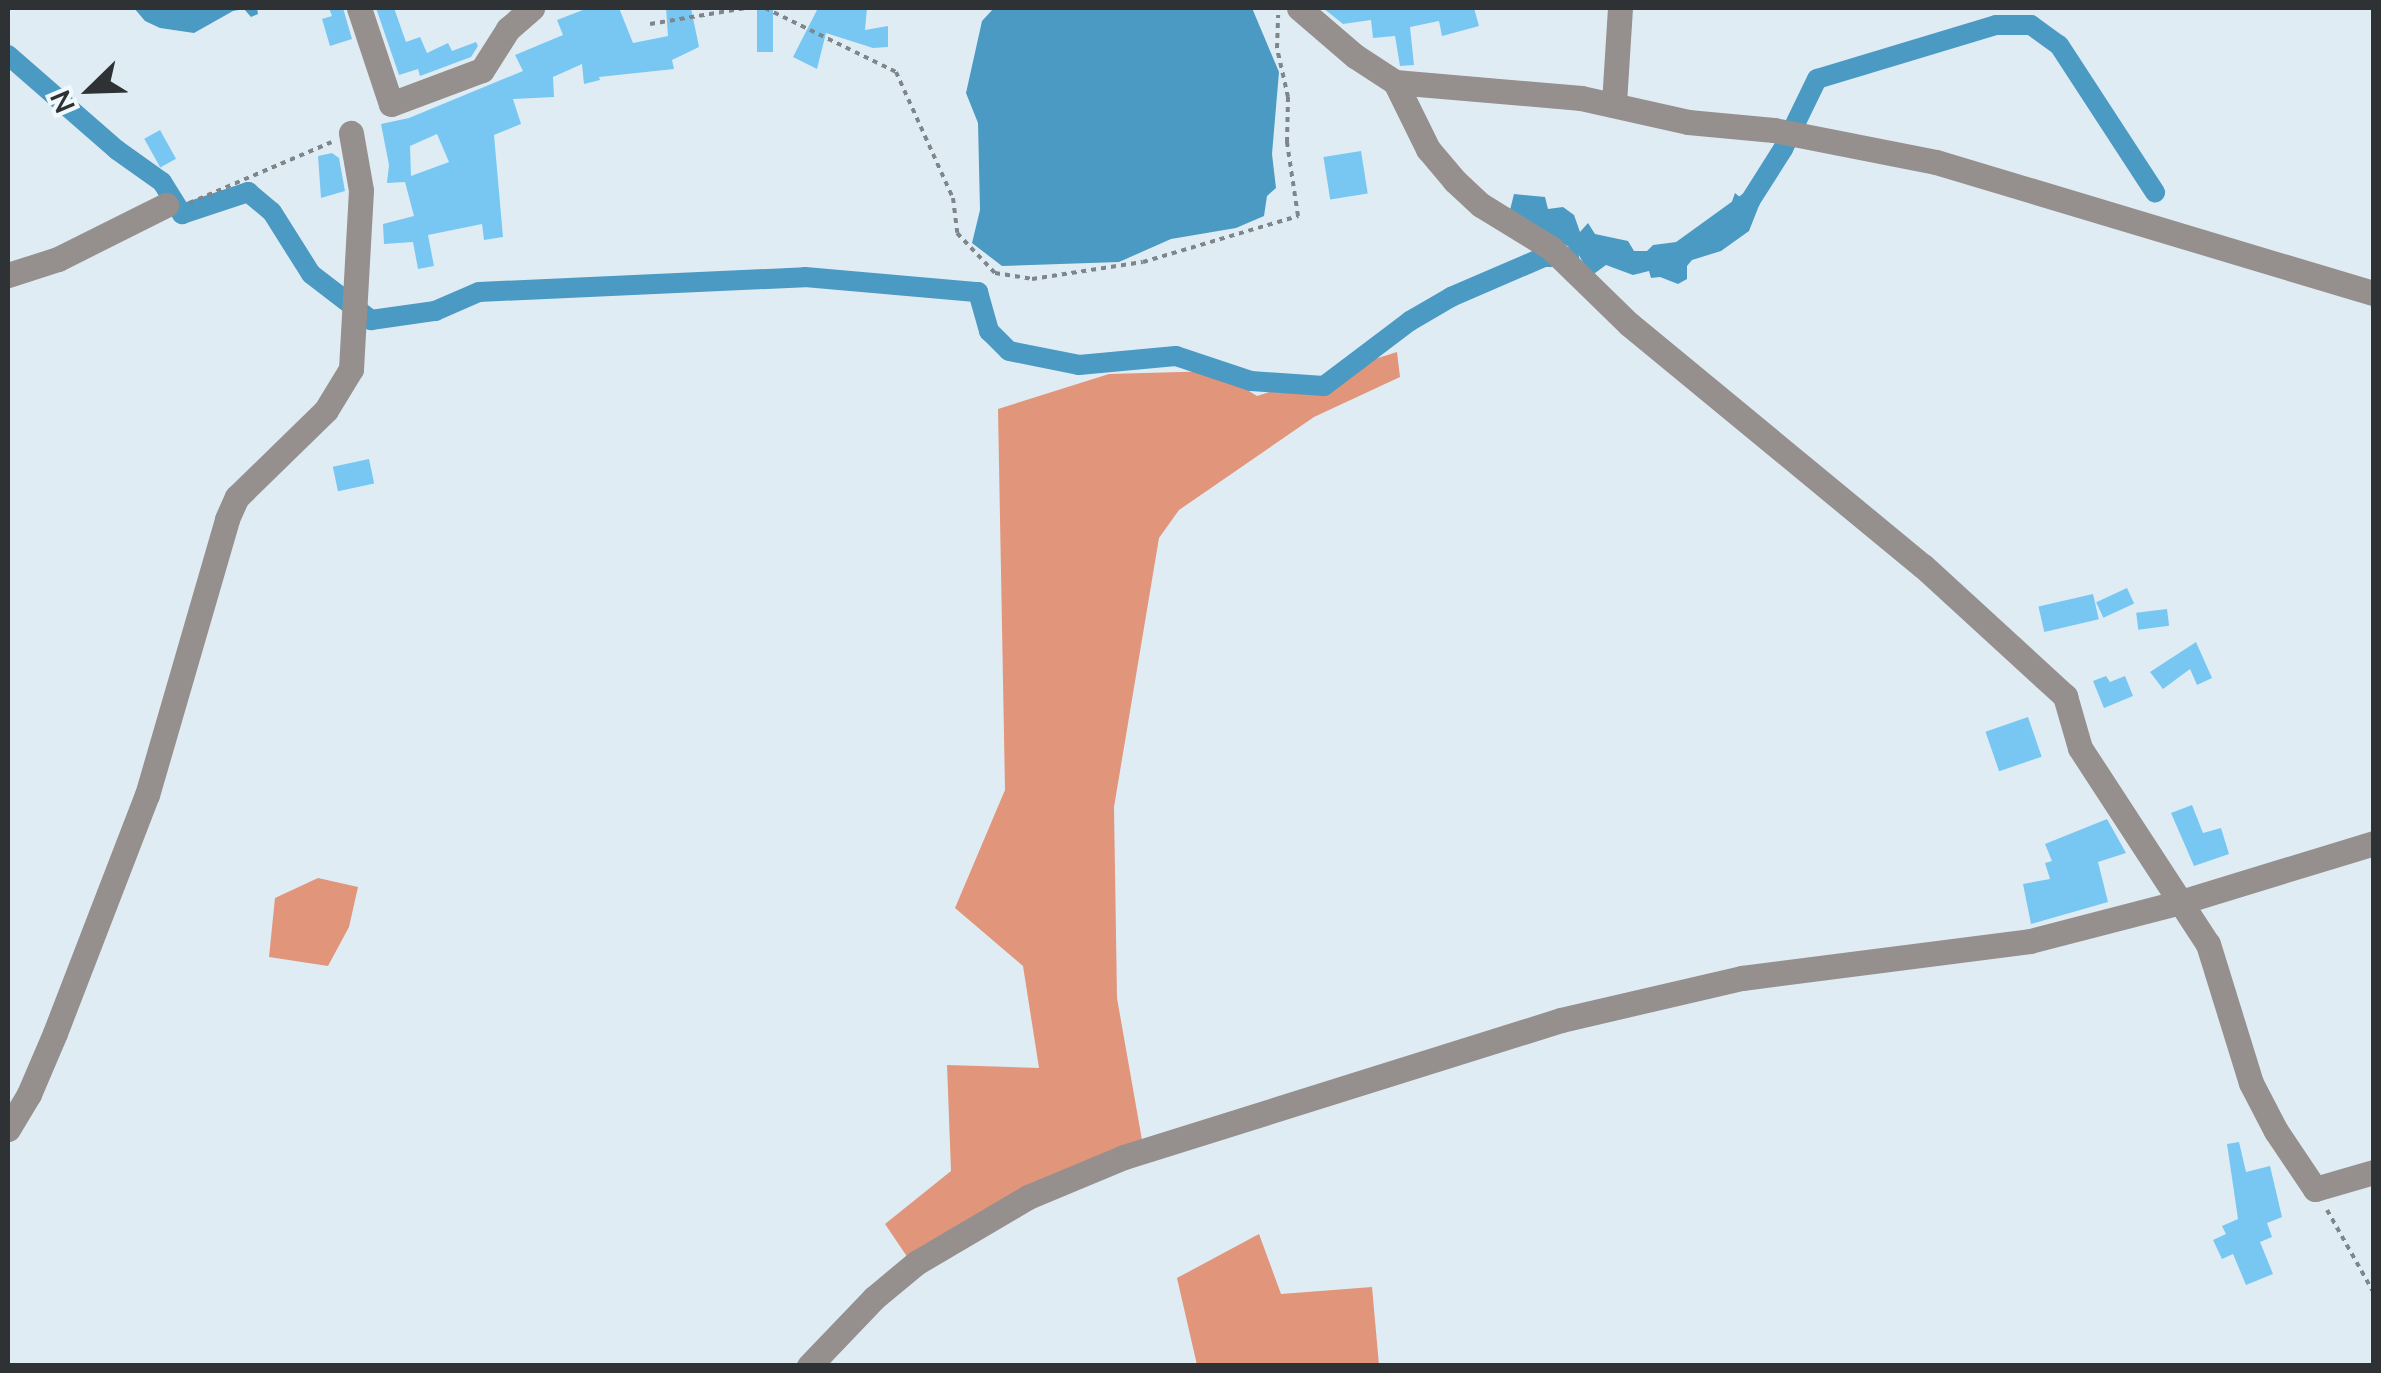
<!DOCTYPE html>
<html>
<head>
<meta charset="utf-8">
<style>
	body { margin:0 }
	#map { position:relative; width:2381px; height:1373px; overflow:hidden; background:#e0ecf4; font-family:Mulish,sans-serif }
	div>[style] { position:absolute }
	.forest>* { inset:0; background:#e1957b }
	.water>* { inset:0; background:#4b9ac4 }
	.canal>* { height:20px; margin:-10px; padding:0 10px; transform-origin:10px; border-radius:10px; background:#4b9ac4 }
	.building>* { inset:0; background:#78c7f2; transform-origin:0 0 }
	.path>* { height:4px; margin-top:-2px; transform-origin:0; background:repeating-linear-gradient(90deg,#7e868b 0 5px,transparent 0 10px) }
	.minor>* { height:25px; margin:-12.5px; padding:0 12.5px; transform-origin:12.5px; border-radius:12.5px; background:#958f8d }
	span { translate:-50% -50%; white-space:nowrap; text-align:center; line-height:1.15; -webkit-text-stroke:8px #f2f9fd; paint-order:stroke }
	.frame { position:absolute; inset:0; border:10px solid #2e3235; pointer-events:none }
	.north { position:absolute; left:40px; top:40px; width:100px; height:100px; -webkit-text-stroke:8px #f2f9fd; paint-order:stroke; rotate:247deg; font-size:28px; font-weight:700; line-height:40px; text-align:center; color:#2e3235 }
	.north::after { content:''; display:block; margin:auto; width:35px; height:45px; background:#2e3235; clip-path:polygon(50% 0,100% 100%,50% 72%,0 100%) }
</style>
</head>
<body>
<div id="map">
	<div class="forest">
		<i style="clip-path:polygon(1397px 352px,1400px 377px,1314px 417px,1179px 510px,1159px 538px,1114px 807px,1117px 998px,1142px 1140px,910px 1261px,885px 1224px,951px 1171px,947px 1065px,1039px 1068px,1023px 966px,955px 908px,1005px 790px,998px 409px,1109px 374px,1217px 371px,1257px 396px)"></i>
		<i style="clip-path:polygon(318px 878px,358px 887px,349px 927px,328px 966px,269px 957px,275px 898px)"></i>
		<i style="clip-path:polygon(1259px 1234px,1281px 1294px,1372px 1287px,1379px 1365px,1197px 1365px,1177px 1278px)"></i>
	</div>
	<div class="water">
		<i style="clip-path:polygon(134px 8px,257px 8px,258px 14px,251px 17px,244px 9px,233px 11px,194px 33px,160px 28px,145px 21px)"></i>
		<i style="clip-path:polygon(994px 8px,1252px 8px,1279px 72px,1272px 154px,1276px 188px,1267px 196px,1264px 216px,1236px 228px,1171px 239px,1119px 262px,1002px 266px,972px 243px,980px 210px,978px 123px,966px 93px,982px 21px)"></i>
		<i style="clip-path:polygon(1735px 193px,1747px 203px,1760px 203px,1749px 231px,1721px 251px,1692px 260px,1687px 266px,1687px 279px,1678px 284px,1660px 277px,1651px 278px,1649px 271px,1633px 275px,1606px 265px,1591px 276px,1577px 252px,1510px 210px,1514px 194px,1545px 197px,1548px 209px,1563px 207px,1574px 215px,1580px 232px,1588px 223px,1595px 234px,1628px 241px,1634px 251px,1647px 251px,1653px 245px,1700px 239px,1714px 232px,1724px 224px)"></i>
	</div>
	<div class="canal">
		<i style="left:8px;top:55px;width:145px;rotate:41.1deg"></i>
		<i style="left:117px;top:150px;width:55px;rotate:35.4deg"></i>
		<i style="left:162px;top:182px;width:38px;rotate:58deg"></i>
		<i style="left:182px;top:214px;width:70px;rotate:-18.4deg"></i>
		<i style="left:248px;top:192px;width:31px;rotate:40deg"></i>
		<i style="left:272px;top:212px;width:73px;rotate:57.8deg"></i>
		<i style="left:311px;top:274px;width:76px;rotate:37.5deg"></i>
		<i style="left:371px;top:320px;width:65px;rotate:-8deg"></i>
		<i style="left:435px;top:311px;width:48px;rotate:-23.4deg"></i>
		<i style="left:479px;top:292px;width:326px;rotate:-2.6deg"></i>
		<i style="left:805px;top:277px;width:174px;rotate:5deg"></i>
		<i style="left:978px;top:292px;width:41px;rotate:74.2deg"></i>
		<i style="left:989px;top:331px;width:28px;rotate:45deg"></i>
		<i style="left:1009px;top:351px;width:71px;rotate:11.3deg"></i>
		<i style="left:1079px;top:365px;width:97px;rotate:-5.3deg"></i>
		<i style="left:1176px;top:356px;width:79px;rotate:18.4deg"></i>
		<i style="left:1251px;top:381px;width:73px;rotate:3.9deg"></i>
		<i style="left:1324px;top:386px;width:108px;rotate:-37.1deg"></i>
		<i style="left:1410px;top:321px;width:48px;rotate:-30.3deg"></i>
		<i style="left:1451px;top:297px;width:101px;rotate:-23.3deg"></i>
		<i style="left:1544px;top:257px;width:25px"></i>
		<i style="left:1682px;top:250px;width:84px;rotate:-35.8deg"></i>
		<i style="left:1750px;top:201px;width:62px;rotate:-57.6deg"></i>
		<i style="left:1783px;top:149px;width:78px;rotate:-64.1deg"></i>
		<i style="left:1817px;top:79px;width:187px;rotate:-16.8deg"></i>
		<i style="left:1996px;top:25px;width:35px"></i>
		<i style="left:2031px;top:25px;width:34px;rotate:36deg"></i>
		<i style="left:2059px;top:45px;width:176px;rotate:56.9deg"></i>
	</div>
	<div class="building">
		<i style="clip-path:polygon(329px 8px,343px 8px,352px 39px,330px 46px,322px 19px,332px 16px)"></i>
		<i style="clip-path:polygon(376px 8px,394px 8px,406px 42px,420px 37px,427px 53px,448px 43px,452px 51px,476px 42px,478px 46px,471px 57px,420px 76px,418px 69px,399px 75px)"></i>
		<i style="clip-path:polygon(evenodd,588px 8px,619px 8px,633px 43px,668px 36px,666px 8px,691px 8px,699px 47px,672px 60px,674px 69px,599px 77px,600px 80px,584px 84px,582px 64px,553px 77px,554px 97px,513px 99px,521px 124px,494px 135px,503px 237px,484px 240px,482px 224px,428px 235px,434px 266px,418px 269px,413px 242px,384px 244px,383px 224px,414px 216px,405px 182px,387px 183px,389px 165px,381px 124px,409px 118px,523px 71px,515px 55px,563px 35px,557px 20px,588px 8px,437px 134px,449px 162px,411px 176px,410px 146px,437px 134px)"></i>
		<i style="left:757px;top:8px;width:16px;height:44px"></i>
		<i style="clip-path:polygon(818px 8px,867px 8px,865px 30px,888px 26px,888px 47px,873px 48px,826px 33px,817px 69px,793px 57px)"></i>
		<i style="clip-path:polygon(1323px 8px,1474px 8px,1479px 26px,1442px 36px,1439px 21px,1410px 27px,1414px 65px,1400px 66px,1395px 36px,1373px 38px,1371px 20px,1343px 24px)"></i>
		<i style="left:160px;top:130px;width:33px;height:18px;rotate:61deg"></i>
		<i style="left:1361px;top:151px;width:43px;height:38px;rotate:81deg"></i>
		<i style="clip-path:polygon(332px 153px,339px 158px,345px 191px,321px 198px,318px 156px)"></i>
		<i style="left:369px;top:459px;width:25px;height:37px;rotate:78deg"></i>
		<i style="left:2127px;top:588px;width:17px;height:34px;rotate:65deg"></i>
		<i style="left:2093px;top:594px;width:26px;height:56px;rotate:77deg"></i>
		<i style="left:2167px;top:609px;width:17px;height:31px;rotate:83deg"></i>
		<i style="clip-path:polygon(2196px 642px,2212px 678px,2197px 685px,2190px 669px,2163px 689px,2150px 672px)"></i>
		<i style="clip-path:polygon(2106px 676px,2110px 682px,2125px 676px,2133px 696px,2104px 708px,2093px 681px)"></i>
		<i style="left:2028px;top:717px;width:42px;height:45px;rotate:71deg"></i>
		<i style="clip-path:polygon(2192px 805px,2203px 833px,2221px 828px,2229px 854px,2194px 866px,2171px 813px)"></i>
		<i style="clip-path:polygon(2107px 819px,2126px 853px,2098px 862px,2108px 902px,2031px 924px,2023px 884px,2050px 879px,2045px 863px,2052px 861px,2045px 844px)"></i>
		<i style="clip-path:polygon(2239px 1142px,2246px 1172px,2270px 1166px,2282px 1217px,2267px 1223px,2272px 1237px,2260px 1242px,2273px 1274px,2246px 1285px,2233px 1254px,2222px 1259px,2213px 1240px,2226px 1234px,2222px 1226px,2238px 1219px,2227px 1144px)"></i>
	</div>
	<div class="path">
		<i style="left:765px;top:8px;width:146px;rotate:26deg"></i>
		<i style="left:896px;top:72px;width:138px;rotate:65.7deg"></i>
		<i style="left:953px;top:198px;width:35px;rotate:83deg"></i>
		<i style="left:957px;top:233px;width:55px;rotate:46.5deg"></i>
		<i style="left:995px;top:273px;width:37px;rotate:9deg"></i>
		<i style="left:1032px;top:279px;width:112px;rotate:-8.7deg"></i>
		<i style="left:1143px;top:262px;width:162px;rotate:-16.5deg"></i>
		<i style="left:1298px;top:216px;width:75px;rotate:-98.5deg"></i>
		<i style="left:1287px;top:142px;width:45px;rotate:-88.7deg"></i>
		<i style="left:1288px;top:97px;width:50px;rotate:-102.7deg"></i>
		<i style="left:1277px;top:48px;width:33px;rotate:-88deg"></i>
		<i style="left:650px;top:24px;width:97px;rotate:-9.5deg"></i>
		<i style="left:189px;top:203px;width:155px;rotate:-23.1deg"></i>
		<i style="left:2327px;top:1210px;width:95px;rotate:60.5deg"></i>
	</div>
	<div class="minor">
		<i style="left:359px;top:8px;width:101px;rotate:71.6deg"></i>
		<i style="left:391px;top:104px;width:97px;rotate:-20.5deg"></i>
		<i style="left:482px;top:70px;width:49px;rotate:-57.6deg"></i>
		<i style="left:508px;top:29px;width:32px;rotate:-41deg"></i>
		<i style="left:1299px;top:8px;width:74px;rotate:40.6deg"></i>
		<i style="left:1355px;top:56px;width:48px;rotate:33deg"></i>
		<i style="left:1395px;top:82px;width:187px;rotate:4.9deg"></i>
		<i style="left:1581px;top:98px;width:110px;rotate:12.6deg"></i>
		<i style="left:1688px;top:122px;width:86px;rotate:5.3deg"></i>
		<i style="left:1774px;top:130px;width:165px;rotate:11.2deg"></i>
		<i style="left:1936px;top:162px;width:457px;rotate:16.7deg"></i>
		<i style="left:1395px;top:82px;width:75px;rotate:63.8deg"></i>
		<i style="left:1428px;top:149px;width:42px;rotate:49.8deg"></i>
		<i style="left:1455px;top:181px;width:35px;rotate:43deg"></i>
		<i style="left:1481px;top:205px;width:82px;rotate:31.6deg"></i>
		<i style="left:1551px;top:248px;width:109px;rotate:44.3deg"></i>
		<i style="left:1629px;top:324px;width:381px;rotate:39.5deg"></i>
		<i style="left:1923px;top:566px;width:193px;rotate:42.5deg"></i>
		<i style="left:2065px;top:696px;width:54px;rotate:73.9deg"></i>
		<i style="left:2080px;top:748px;width:234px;rotate:56.9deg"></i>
		<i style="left:2208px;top:944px;width:145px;rotate:72.8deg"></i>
		<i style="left:2251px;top:1083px;width:54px;rotate:62.5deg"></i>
		<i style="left:2276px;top:1131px;width:70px;rotate:56.1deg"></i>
		<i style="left:2315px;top:1189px;width:61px;rotate:-16.1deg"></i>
		<i style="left:1614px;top:103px;width:95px;rotate:-86.4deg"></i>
		<i style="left:8px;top:275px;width:52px;rotate:-17.7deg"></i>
		<i style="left:58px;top:259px;width:121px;rotate:-26.6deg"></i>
		<i style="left:8px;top:1129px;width:41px;rotate:-59deg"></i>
		<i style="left:29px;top:1094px;width:66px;rotate:-66.9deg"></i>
		<i style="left:55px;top:1033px;width:255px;rotate:-68.9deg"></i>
		<i style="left:147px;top:795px;width:287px;rotate:-73.8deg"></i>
		<i style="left:227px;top:519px;width:24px;rotate:-66deg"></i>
		<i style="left:237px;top:497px;width:124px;rotate:-44.3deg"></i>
		<i style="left:326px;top:410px;width:48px;rotate:-58.6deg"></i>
		<i style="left:351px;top:369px;width:179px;rotate:-86.8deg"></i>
		<i style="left:361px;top:190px;width:58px;rotate:-100deg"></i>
		<i style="left:809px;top:1366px;width:94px;rotate:-46.3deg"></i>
		<i style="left:874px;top:1298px;width:55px;rotate:-39.8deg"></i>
		<i style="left:916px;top:1263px;width:130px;rotate:-30.5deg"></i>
		<i style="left:1028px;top:1197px;width:104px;rotate:-22.6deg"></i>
		<i style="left:1124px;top:1157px;width:458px;rotate:-17.4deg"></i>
		<i style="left:1561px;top:1020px;width:186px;rotate:-13.1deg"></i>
		<i style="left:1742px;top:978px;width:290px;rotate:-7.3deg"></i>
		<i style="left:2030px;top:941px;width:156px;rotate:-14.5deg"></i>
		<i style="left:2181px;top:902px;width:202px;rotate:-17deg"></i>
	</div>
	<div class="frame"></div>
	<div class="north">N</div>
</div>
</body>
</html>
